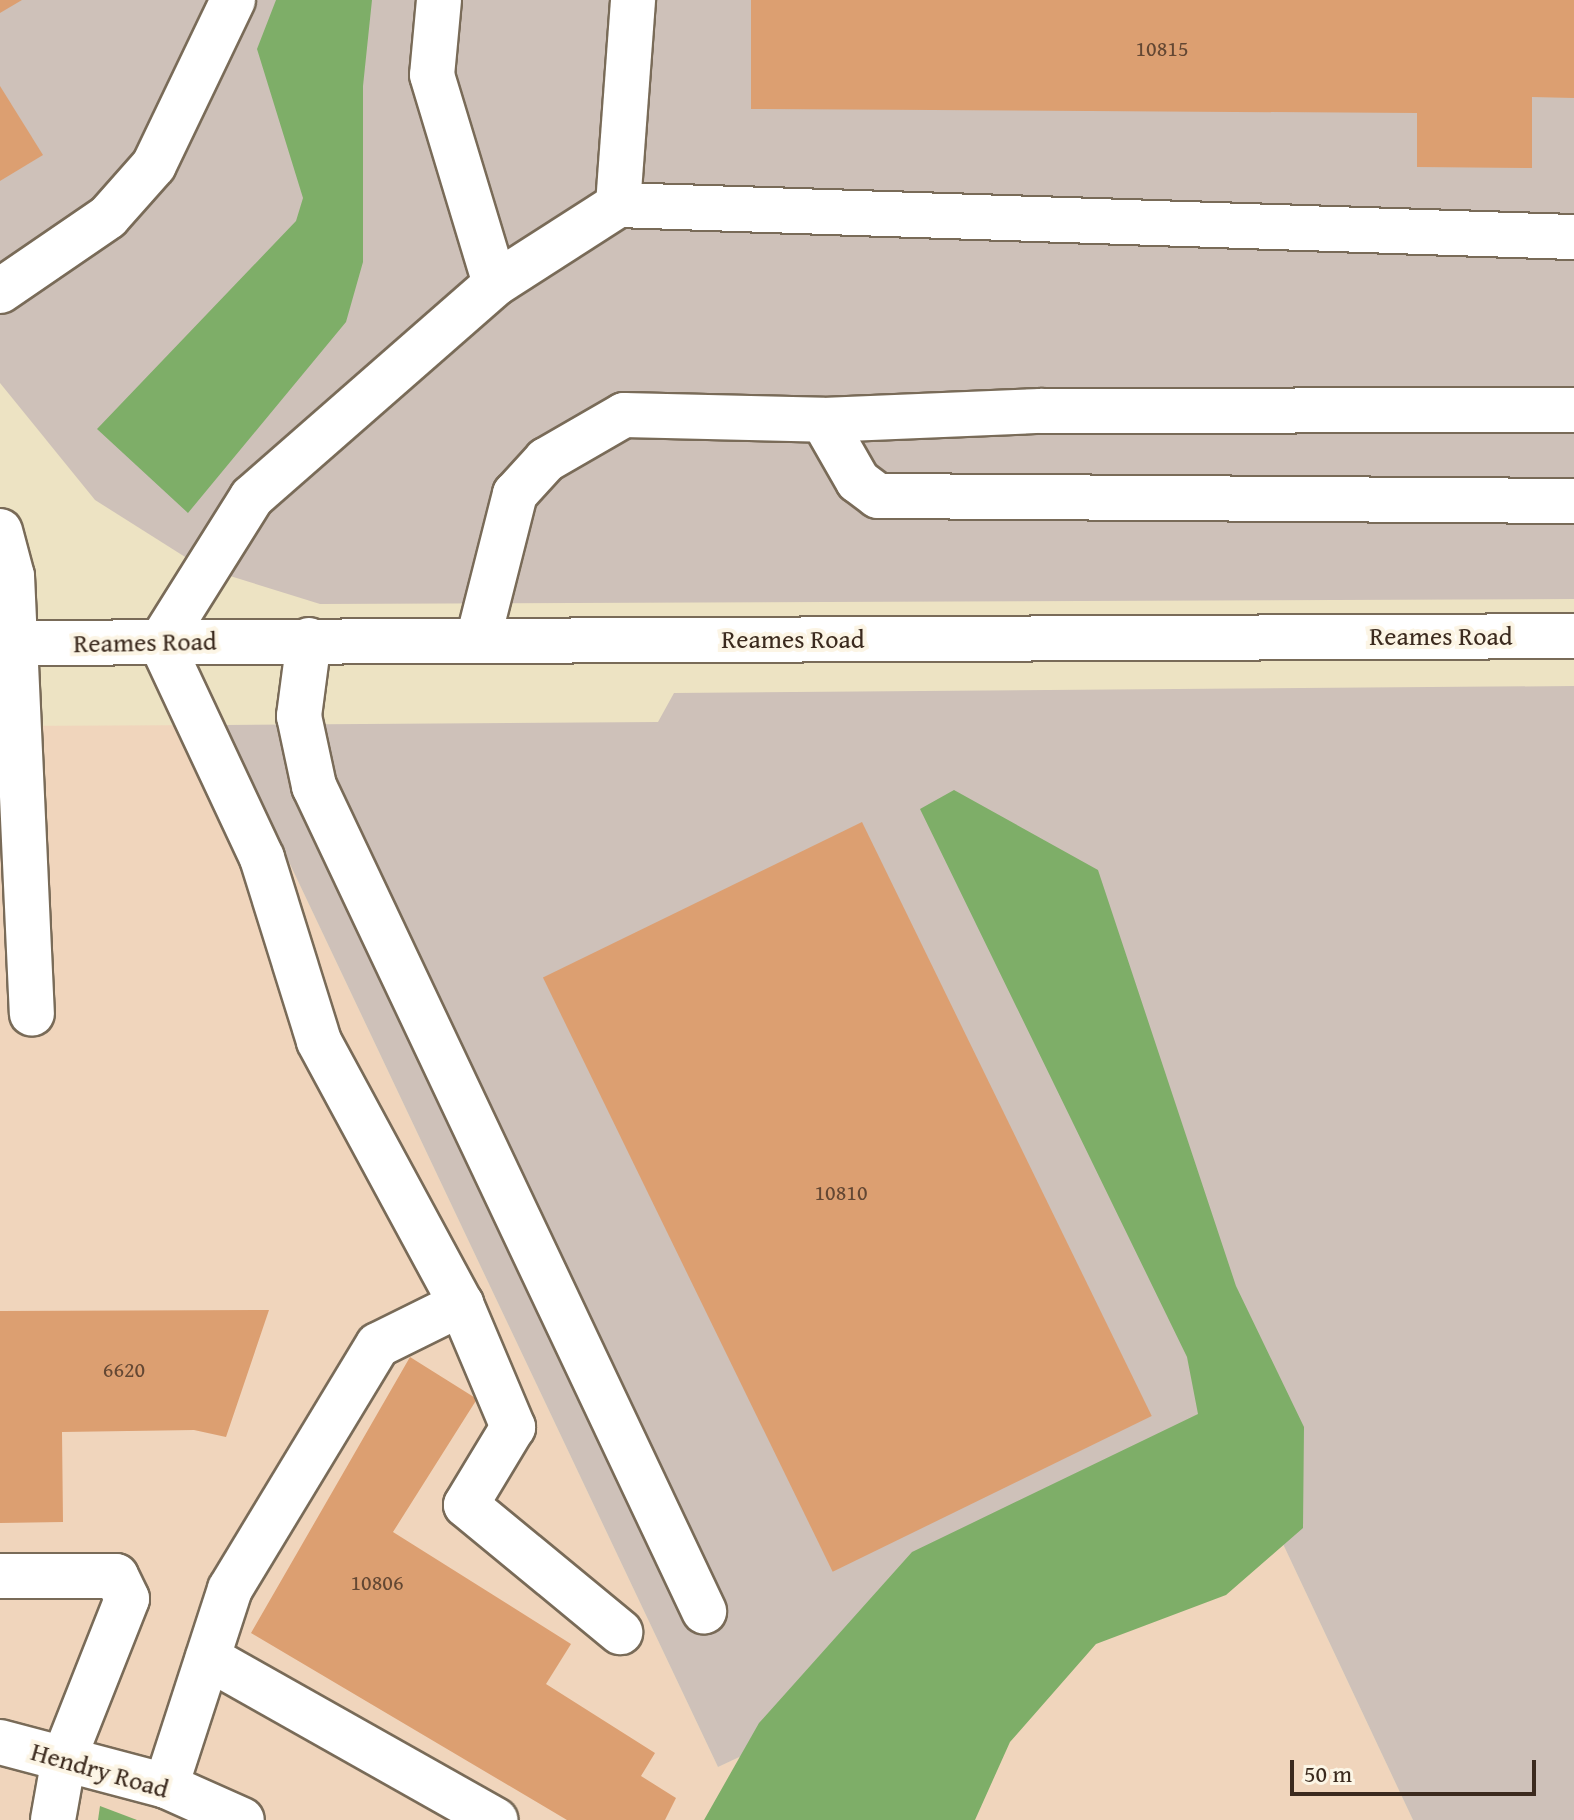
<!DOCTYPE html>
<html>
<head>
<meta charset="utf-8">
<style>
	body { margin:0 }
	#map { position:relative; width:1574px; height:1820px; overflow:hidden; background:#ede3c3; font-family:"Gentium Book Plus",serif }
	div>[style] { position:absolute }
	.built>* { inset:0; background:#f0d5bc }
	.industrial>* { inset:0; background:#cec1b9 }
	.forest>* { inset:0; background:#7eae68 }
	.building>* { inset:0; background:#dc9f71; transform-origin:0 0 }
	.roads { filter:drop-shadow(2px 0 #796b58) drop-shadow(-2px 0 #796b58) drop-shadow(0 2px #796b58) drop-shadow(0 -2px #796b58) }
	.minor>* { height:44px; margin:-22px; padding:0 22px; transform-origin:22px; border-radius:22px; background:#fff }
	.major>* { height:44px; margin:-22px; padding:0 22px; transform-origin:22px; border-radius:22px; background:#fff }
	span { translate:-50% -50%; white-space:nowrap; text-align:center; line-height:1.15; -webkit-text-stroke:8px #fcf5e5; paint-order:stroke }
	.number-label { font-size:22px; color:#634733 }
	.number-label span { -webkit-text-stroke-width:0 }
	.street-label { font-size:26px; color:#3b2a1e }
	.scale { position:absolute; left:1290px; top:1760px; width:246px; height:36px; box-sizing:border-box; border:4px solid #3b2a1e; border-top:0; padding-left:10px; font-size:24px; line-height:28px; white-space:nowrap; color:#3b2a1e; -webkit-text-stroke:6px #fcf5e5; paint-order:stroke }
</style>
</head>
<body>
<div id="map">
	<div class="built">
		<i style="clip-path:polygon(224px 725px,718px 1767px,1267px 1510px,1413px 1820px,0 1820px,0 726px)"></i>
	</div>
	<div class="industrial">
		<i style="clip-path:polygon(0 0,1574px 0,1574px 599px,320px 604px,201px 567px,95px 500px,0 383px)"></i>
		<i style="clip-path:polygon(1574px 686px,1574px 1820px,1413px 1820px,1267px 1510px,718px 1767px,224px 725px,658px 722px,674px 693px)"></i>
	</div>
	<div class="forest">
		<i style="clip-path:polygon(276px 0,372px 0,363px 86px,363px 262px,346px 322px,188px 513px,97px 429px,296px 221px,303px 198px,257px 49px)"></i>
		<i style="clip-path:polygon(954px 790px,1098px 870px,1236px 1286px,1304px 1427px,1303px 1528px,1226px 1595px,1096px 1644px,1010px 1742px,975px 1820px,704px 1820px,759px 1723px,912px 1552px,1198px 1414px,1187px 1357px,920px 809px)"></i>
		<i style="clip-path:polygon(100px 1806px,137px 1820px,98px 1820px)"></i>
	</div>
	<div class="building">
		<i style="clip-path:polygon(0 0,22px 0,0 13px)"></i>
		<i style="clip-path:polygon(751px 0,1574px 0,1574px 98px,1532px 97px,1532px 168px,1417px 167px,1417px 113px,751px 109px)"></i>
		<i style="clip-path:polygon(0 86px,43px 155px,0 181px)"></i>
		<i style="left:862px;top:822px;width:661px;height:355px;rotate:64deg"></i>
		<i style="clip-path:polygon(269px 1310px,226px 1437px,194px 1430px,62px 1432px,63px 1522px,0 1523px,0 1311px)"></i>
		<i style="clip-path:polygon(410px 1357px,477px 1399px,393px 1532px,571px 1644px,546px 1684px,655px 1753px,641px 1776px,676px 1798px,665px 1820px,567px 1820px,251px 1633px)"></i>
	</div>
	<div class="roads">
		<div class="minor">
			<i style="left:439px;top:0;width:75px;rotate:95.3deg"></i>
			<i style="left:432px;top:75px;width:218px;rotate:73.2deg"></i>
			<i style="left:618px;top:205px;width:206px;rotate:-85.8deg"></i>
			<i style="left:0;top:291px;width:131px;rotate:-34.4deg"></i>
			<i style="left:108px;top:217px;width:69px;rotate:-48.5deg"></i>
			<i style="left:154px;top:165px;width:183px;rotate:-64.4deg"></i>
			<i style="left:823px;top:420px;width:70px;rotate:60.2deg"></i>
			<i style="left:858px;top:481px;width:25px;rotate:37deg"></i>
			<i style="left:878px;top:496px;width:696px;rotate:0.41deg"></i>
			<i style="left:0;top:531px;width:47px;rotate:75.1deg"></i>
			<i style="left:12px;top:576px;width:438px;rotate:87.4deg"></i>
			<i style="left:309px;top:640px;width:77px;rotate:97.5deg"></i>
			<i style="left:299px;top:716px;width:72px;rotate:77.9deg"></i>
			<i style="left:314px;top:786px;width:913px;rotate:64.7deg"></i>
			<i style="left:478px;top:640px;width:151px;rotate:-75.8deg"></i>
			<i style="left:515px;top:494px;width:46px;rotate:-47.6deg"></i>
			<i style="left:546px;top:460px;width:90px;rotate:-30deg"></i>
			<i style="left:624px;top:415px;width:199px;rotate:1.4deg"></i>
			<i style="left:823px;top:420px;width:218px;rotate:-2.4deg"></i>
			<i style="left:1041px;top:411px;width:533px;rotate:-0.11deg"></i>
			<i style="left:461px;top:1304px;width:134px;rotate:67.1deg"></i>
			<i style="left:513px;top:1427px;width:91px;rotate:121.1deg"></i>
			<i style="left:466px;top:1505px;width:200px;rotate:39.5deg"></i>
			<i style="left:0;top:1576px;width:116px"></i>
			<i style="left:116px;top:1576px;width:25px;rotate:64deg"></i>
			<i style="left:127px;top:1599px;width:171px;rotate:111.6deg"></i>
			<i style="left:64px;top:1758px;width:63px;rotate:100.1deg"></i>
			<i style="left:208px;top:1658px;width:330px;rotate:29.4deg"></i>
			<i style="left:0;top:1742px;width:172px;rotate:14.8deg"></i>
			<i style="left:166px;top:1786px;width:83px;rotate:24.1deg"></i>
			<i style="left:166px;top:1786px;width:207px;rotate:-72deg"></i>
			<i style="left:230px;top:1589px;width:285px;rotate:-58.8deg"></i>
			<i style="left:378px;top:1345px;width:93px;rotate:-26.3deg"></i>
			<i style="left:461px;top:1304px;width:299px;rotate:-118.4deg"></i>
			<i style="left:319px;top:1041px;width:192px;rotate:-107.3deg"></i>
			<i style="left:262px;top:858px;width:238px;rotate:-115.1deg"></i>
			<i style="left:161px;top:642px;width:171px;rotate:-57.9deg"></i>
			<i style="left:252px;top:497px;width:323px;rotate:-41.2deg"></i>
			<i style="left:495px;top:284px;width:146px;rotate:-32.7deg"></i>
			<i style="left:618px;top:205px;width:957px;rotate:1.92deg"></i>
		</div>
		<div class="major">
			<i style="left:0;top:643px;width:1574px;rotate:-0.25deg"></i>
		</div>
	</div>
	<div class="number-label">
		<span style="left:1162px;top:49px">10815</span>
		<span style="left:841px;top:1193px">10810</span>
		<span style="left:124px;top:1370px">6620</span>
		<span style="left:377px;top:1583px">10806</span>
	</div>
	<div class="street-label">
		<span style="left:1441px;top:636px">Reames Road</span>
		<span style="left:793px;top:639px">Reames Road</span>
		<span style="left:145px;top:642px;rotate:-1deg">Reames Road</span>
		<span style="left:100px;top:1770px;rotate:16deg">Hendry Road</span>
	</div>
	<div class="scale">50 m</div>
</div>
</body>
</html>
